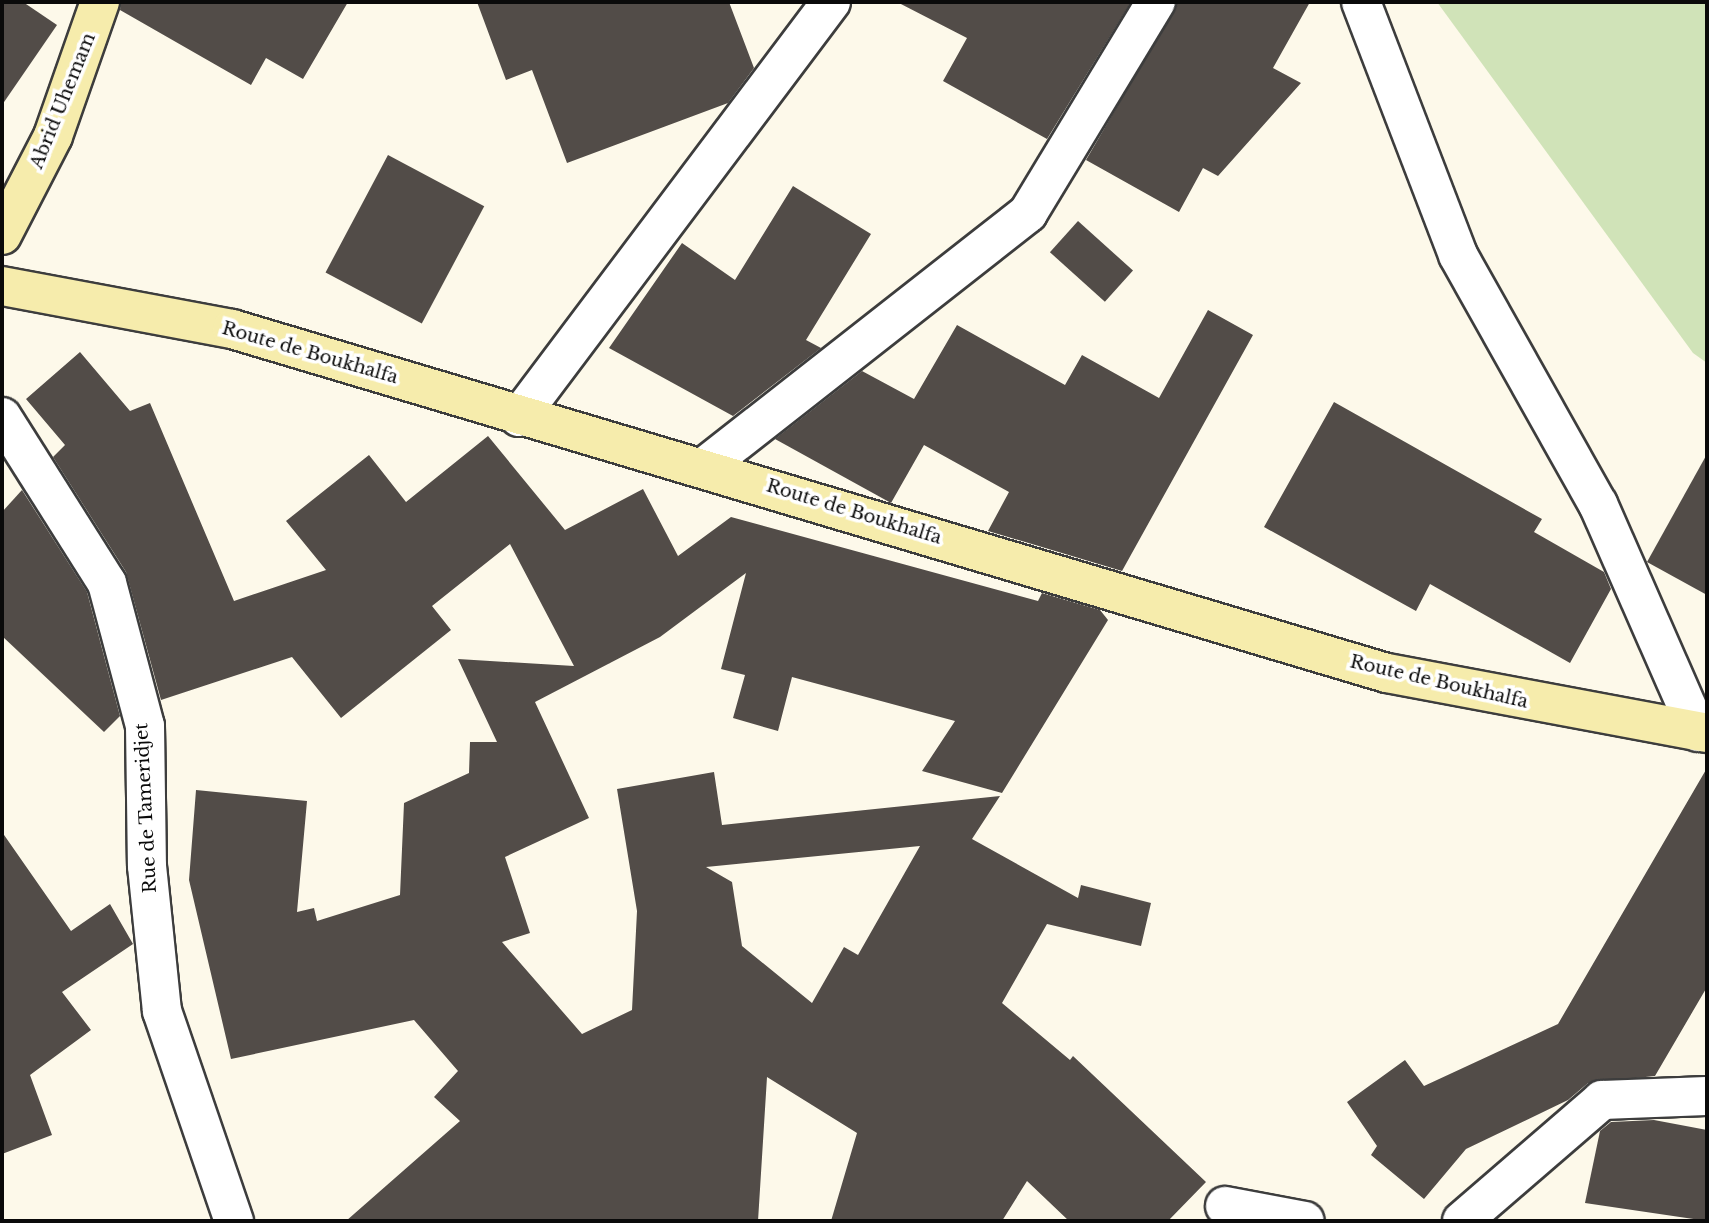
<!DOCTYPE html>
<html>
<head>
<meta charset="utf-8">
<style>
	body { margin:0 }
	#map { position:relative; width:1709px; height:1223px; overflow:hidden; background:#fdf9ea; font-family:"Libre Baskerville",serif }
	div>[style] { position:absolute }
	.green>* { inset:0; background:#d0e3b8 }
	.building>* { inset:0; background:#524c48; transform-origin:0 0 }
	.roads { filter:drop-shadow(2px 0 #3d3d3d) drop-shadow(-2px 0 #3d3d3d) drop-shadow(0 2px #3d3d3d) drop-shadow(0 -2px #3d3d3d) }
	.street>* { height:38px; margin:-19px; padding:0 19px; transform-origin:19px; border-radius:19px; background:#fff }
	.secondary>* { height:38px; margin:-19px; padding:0 19px; transform-origin:19px; border-radius:19px; background:#f6ecac }
	span { translate:-50% -50%; white-space:nowrap; text-align:center; line-height:1.15; -webkit-text-stroke:7px #fff; paint-order:stroke }
	.street-label { font-size:18px; color:#0a0a0a }
	.frame { position:absolute; inset:0; border:4px solid #0a0a0a; pointer-events:none }
</style>
</head>
<body>
<div id="map">
	<div class="green">
		<i style="clip-path:polygon(1437px 2px,1707px 2px,1707px 363px,1693px 353px)"></i>
	</div>
	<div class="building">
		<i style="clip-path:polygon(2px 2px,23px 2px,57px 25px,2px 105px)"></i>
		<i style="clip-path:polygon(121px 2px,348px 2px,303px 79px,266px 58px,251px 85px,120px 10px)"></i>
		<i style="clip-path:polygon(477px 2px,729px 2px,754px 68px,728px 103px,567px 163px,532px 70px,506px 80px)"></i>
		<i style="clip-path:polygon(897px 2px,1131px 2px,1047px 139px,943px 81px,967px 38px)"></i>
		<i style="clip-path:polygon(1178px 2px,1310px 2px,1273px 68px,1301px 83px,1218px 176px,1203px 168px,1179px 212px,1086px 160px)"></i>
		<i style="left:388px;top:155px;width:109px;height:133px;rotate:28deg"></i>
		<i style="clip-path:polygon(793px 186px,871px 234px,806px 340px,821px 348px,733px 416px,609px 348px,682px 243px,735px 280px)"></i>
		<i style="left:1078px;top:221px;width:74px;height:42px;rotate:42deg"></i>
		<i style="clip-path:polygon(1208px 310px,1253px 335px,1122px 571px,988px 531px,1009px 492px,924px 445px,891px 503px,775px 439px,862px 371px,914px 399px,957px 325px,1065px 385px,1082px 355px,1159px 398px)"></i>
		<i style="clip-path:polygon(evenodd,80px 352px,130px 411px,150px 403px,234px 601px,326px 570px,286px 521px,369px 455px,406px 502px,488px 436px,565px 530px,643px 489px,678px 556px,731px 517px,1038px 601px,1042px 593px,1100px 610px,1108px 620px,1002px 793px,922px 771px,955px 721px,792px 677px,778px 731px,733px 718px,745px 675px,721px 669px,746px 573px,660px 637px,535px 702px,589px 818px,505px 857px,530px 933px,502px 942px,582px 1034px,632px 1010px,637px 911px,617px 789px,714px 772px,722px 825px,1000px 796px,972px 839px,1078px 898px,1081px 885px,1151px 903px,1141px 946px,1047px 924px,1002px 1003px,1070px 1060px,1073px 1056px,1206px 1182px,1168px 1221px,1069px 1221px,1027px 1181px,1002px 1221px,831px 1221px,857px 1133px,767px 1077px,758px 1221px,346px 1221px,460px 1121px,434px 1097px,458px 1071px,414px 1020px,231px 1059px,189px 880px,196px 790px,307px 801px,297px 912px,314px 908px,317px 921px,400px 895px,404px 803px,469px 773px,470px 742px,497px 742px,458px 659px,574px 666px,510px 544px,432px 606px,451px 630px,341px 718px,292px 657px,161px 700px,126px 572px,53px 457px,65px 445px,26px 399px,80px 352px,920px 846px,858px 955px,844px 947px,812px 1003px,742px 946px,732px 882px,706px 867px,920px 846px)"></i>
		<i style="clip-path:polygon(1334px 402px,1542px 519px,1534px 532px,1604px 572px,1611px 589px,1570px 663px,1430px 584px,1416px 611px,1264px 527px)"></i>
		<i style="clip-path:polygon(1707px 454px,1707px 595px,1647px 562px)"></i>
		<i style="clip-path:polygon(22px 490px,87px 592px,120px 716px,104px 732px,2px 636px,2px 512px)"></i>
		<i style="clip-path:polygon(1707px 768px,1707px 987px,1655px 1076px,1588px 1083px,1568px 1100px,1466px 1149px,1424px 1199px,1371px 1155px,1377px 1146px,1347px 1102px,1405px 1060px,1424px 1086px,1558px 1024px)"></i>
		<i style="clip-path:polygon(2px 832px,71px 931px,110px 904px,133px 944px,62px 992px,91px 1030px,30px 1075px,52px 1135px,2px 1154px)"></i>
		<i style="clip-path:polygon(1654px 1120px,1707px 1130px,1707px 1221px,1585px 1203px,1600px 1131px,1611px 1122px)"></i>
	</div>
	<div class="roads">
		<div class="street">
			<i style="left:1361px;top:2px;width:271px;rotate:69deg"></i>
			<i style="left:1458px;top:255px;width:286px;rotate:60.7deg"></i>
			<i style="left:1598px;top:504px;width:249px;rotate:66.3deg"></i>
			<i style="left:2px;top:417px;width:196px;rotate:57.7deg"></i>
			<i style="left:107px;top:583px;width:148px;rotate:75.1deg"></i>
			<i style="left:145px;top:726px;width:140px;rotate:89.2deg"></i>
			<i style="left:147px;top:866px;width:146px;rotate:84.1deg"></i>
			<i style="left:162px;top:1011px;width:222px;rotate:71.1deg"></i>
			<i style="left:519px;top:417px;width:519px;rotate:-53.06deg"></i>
			<i style="left:703px;top:468px;width:413px;rotate:-38.1deg"></i>
			<i style="left:1028px;top:213px;width:247px;rotate:-58.8deg"></i>
			<i style="left:1225px;top:1206px;width:81px;rotate:10.6deg"></i>
			<i style="left:1462px;top:1221px;width:185px;rotate:-40.8deg"></i>
			<i style="left:1602px;top:1100px;width:105px;rotate:-2.2deg"></i>
		</div>
		<div class="secondary">
			<i style="left:2px;top:235px;width:111px;rotate:-62.7deg"></i>
			<i style="left:53px;top:136px;width:142px;rotate:-70.7deg"></i>
			<i style="left:2px;top:286px;width:234px;rotate:10.6deg"></i>
			<i style="left:232px;top:329px;width:1205px;rotate:16.59deg"></i>
			<i style="left:1387px;top:673px;width:326px;rotate:10.6deg"></i>
		</div>
	</div>
	<div class="street-label">
		<span style="left:63px;top:101px;rotate:-68deg">Abrid Uhemam</span>
		<span style="left:310px;top:353px;rotate:16deg">Route de Boukhalfa</span>
		<span style="left:854px;top:512px;rotate:17deg">Route de Boukhalfa</span>
		<span style="left:1439px;top:682px;rotate:13deg">Route de Boukhalfa</span>
		<span style="left:146px;top:808px;rotate:-93deg">Rue de Tameridjet</span>
	</div>
	<div class="frame"></div>
</div>
</body>
</html>
